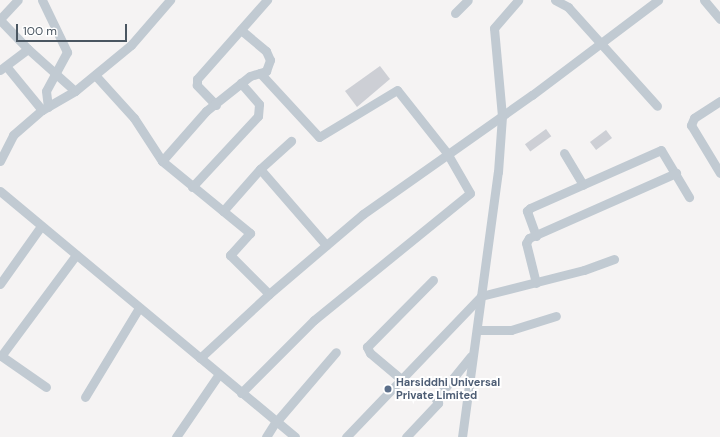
<!DOCTYPE html>
<html>
<head>
<meta charset="utf-8">
<style>
	body { margin:0 }
	#map { position:relative; width:720px; height:437px; overflow:hidden; background:#f5f3f3; font-family:"DM Sans",sans-serif }
	div>[style] { position:absolute }
	.building>* { inset:0; background:#cdcfd5; transform-origin:0 0 }
	.minor>* { height:9px; margin:-4.5px; padding:0 4.5px; transform-origin:4.5px; border-radius:4.5px; background:#c1cad2 }
	.dots>* { width:11px; height:11px; translate:-50% -50%; box-sizing:border-box; border:2px solid #fff; border-radius:50% }
	span { translate:-50% -50%; white-space:nowrap; text-align:center; line-height:1.15; -webkit-text-stroke:4px #fff; paint-order:stroke }
	.service-label { font-size:11px; color:#4e5e75; font-weight:700 }
	.left { translate:0 -50%; text-align:left }
	.scale { position:absolute; left:16px; top:24px; width:111px; height:18px; box-sizing:border-box; border:2px solid #4a5661; border-top:0; padding-left:5px; font-size:12px; line-height:14px; white-space:nowrap; color:#4a5661; -webkit-text-stroke:3px #fff; paint-order:stroke }
</style>
</head>
<body>
<div id="map">
	<div class="building">
		<i style="clip-path:polygon(380px 66px,390px 79px,357px 107px,345px 91px)"></i>
		<i style="left:546px;top:129px;width:9px;height:26px;rotate:54deg"></i>
		<i style="left:606px;top:130px;width:10px;height:20px;rotate:53deg"></i>
	</div>
	<div class="minor">
		<i style="left:42px;top:0;width:58px;rotate:64.3deg"></i>
		<i style="left:67px;top:52px;width:44px;rotate:118.3deg"></i>
		<i style="left:46px;top:91px;width:16px;rotate:83deg"></i>
		<i style="left:555px;top:0;width:15px;rotate:28deg"></i>
		<i style="left:568px;top:7px;width:133px;rotate:48deg"></i>
		<i style="left:704px;top:0;width:25px;rotate:50deg"></i>
		<i style="left:455px;top:13px;width:18px;rotate:-45deg"></i>
		<i style="left:0;top:19px;width:26px;rotate:-47deg"></i>
		<i style="left:0;top:20px;width:40px;rotate:46deg"></i>
		<i style="left:6px;top:66px;width:57px;rotate:50.7deg"></i>
		<i style="left:0;top:70px;width:35px;rotate:-37deg"></i>
		<i style="left:28px;top:49px;width:63px;rotate:41.8deg"></i>
		<i style="left:95px;top:75px;width:58px;rotate:47.8deg"></i>
		<i style="left:134px;top:118px;width:51px;rotate:56.9deg"></i>
		<i style="left:162px;top:161px;width:114px;rotate:39.3deg"></i>
		<i style="left:250px;top:233px;width:30px;rotate:132deg"></i>
		<i style="left:230px;top:255px;width:55px;rotate:45deg"></i>
		<i style="left:720px;top:101px;width:31px;rotate:147deg"></i>
		<i style="left:694px;top:118px;width:8px;rotate:113deg"></i>
		<i style="left:691px;top:125px;width:56px;rotate:58.9deg"></i>
		<i style="left:216px;top:105px;width:28px;rotate:-134deg"></i>
		<i style="left:197px;top:85px;width:6px;rotate:-90deg"></i>
		<i style="left:197px;top:79px;width:106px;rotate:-48.5deg"></i>
		<i style="left:564px;top:153px;width:37px;rotate:59deg"></i>
		<i style="left:0;top:161px;width:29px;rotate:-63deg"></i>
		<i style="left:13px;top:135px;width:38px;rotate:-41deg"></i>
		<i style="left:42px;top:110px;width:38px;rotate:-30deg"></i>
		<i style="left:75px;top:91px;width:72px;rotate:-39.4deg"></i>
		<i style="left:131px;top:45px;width:60px;rotate:-49.1deg"></i>
		<i style="left:162px;top:161px;width:67px;rotate:-48.7deg"></i>
		<i style="left:206px;top:111px;width:56px;rotate:-38.5deg"></i>
		<i style="left:250px;top:76px;width:17px;rotate:-17deg"></i>
		<i style="left:266px;top:71px;width:12px;rotate:-70deg"></i>
		<i style="left:270px;top:60px;width:10px;rotate:-114deg"></i>
		<i style="left:266px;top:51px;width:33px;rotate:-140deg"></i>
		<i style="left:260px;top:169px;width:101px;rotate:49deg"></i>
		<i style="left:192px;top:187px;width:97px;rotate:-47.1deg"></i>
		<i style="left:258px;top:116px;width:12px;rotate:-85deg"></i>
		<i style="left:259px;top:104px;width:28px;rotate:-131deg"></i>
		<i style="left:0;top:191px;width:384px;rotate:39.8deg"></i>
		<i style="left:223px;top:211px;width:56px;rotate:-48.6deg"></i>
		<i style="left:260px;top:169px;width:42px;rotate:-42.1deg"></i>
		<i style="left:536px;top:236px;width:27px;rotate:-110deg"></i>
		<i style="left:527px;top:211px;width:4px;rotate:-45deg"></i>
		<i style="left:530px;top:208px;width:143px;rotate:-23.9deg"></i>
		<i style="left:661px;top:150px;width:55px;rotate:59.2deg"></i>
		<i style="left:536px;top:283px;width:41px;rotate:-104deg"></i>
		<i style="left:526px;top:243px;width:6px;rotate:-59deg"></i>
		<i style="left:529px;top:238px;width:161px;rotate:-23.9deg"></i>
		<i style="left:0;top:284px;width:71px;rotate:-54.7deg"></i>
		<i style="left:477px;top:330px;width:34px"></i>
		<i style="left:511px;top:330px;width:47px;rotate:-17.3deg"></i>
		<i style="left:0;top:355px;width:56px;rotate:34.8deg"></i>
		<i style="left:1px;top:356px;width:126px;rotate:-53.4deg"></i>
		<i style="left:200px;top:358px;width:94px;rotate:-42.8deg"></i>
		<i style="left:269px;top:294px;width:123px;rotate:-40.4deg"></i>
		<i style="left:363px;top:214px;width:207px;rotate:-35.2deg"></i>
		<i style="left:532px;top:95px;width:158px;rotate:-37deg"></i>
		<i style="left:401px;top:379px;width:40px;rotate:-140deg"></i>
		<i style="left:370px;top:353px;width:7px;rotate:-117deg"></i>
		<i style="left:367px;top:347px;width:94px;rotate:-45.4deg"></i>
		<i style="left:241px;top:393px;width:103px;rotate:-45deg"></i>
		<i style="left:314px;top:320px;width:201px;rotate:-39.1deg"></i>
		<i style="left:470px;top:193px;width:46px;rotate:-119.9deg"></i>
		<i style="left:447px;top:153px;width:80px;rotate:-128.4deg"></i>
		<i style="left:397px;top:90px;width:91px;rotate:148.9deg"></i>
		<i style="left:319px;top:137px;width:87px;rotate:-132.7deg"></i>
		<i style="left:85px;top:397px;width:104px;rotate:-58.8deg"></i>
		<i style="left:276px;top:422px;width:92px;rotate:-49.4deg"></i>
		<i style="left:176px;top:437px;width:76px;rotate:-55.7deg"></i>
		<i style="left:266px;top:437px;width:19px;rotate:-58deg"></i>
		<i style="left:346px;top:437px;width:195px;rotate:-46.2deg"></i>
		<i style="left:481px;top:296px;width:106px;rotate:-14.2deg"></i>
		<i style="left:584px;top:270px;width:32px;rotate:-20deg"></i>
		<i style="left:406px;top:437px;width:47px;rotate:-46.7deg"></i>
		<i style="left:438px;top:403px;width:4px;rotate:-117deg"></i>
		<i style="left:436px;top:399px;width:55px;rotate:-50.9deg"></i>
		<i style="left:462px;top:437px;width:267px;rotate:-82.3deg"></i>
		<i style="left:498px;top:172px;width:56px;rotate:-85.9deg"></i>
		<i style="left:502px;top:116px;width:88px;rotate:-95.2deg"></i>
		<i style="left:494px;top:28px;width:37px;rotate:-49deg"></i>
	</div>
	<div class="dots">
		<i style="left:388px;top:389px;background:#5c6f8a"></i>
	</div>
	<div class="service-label">
		<span class="left" style="left:396px;top:389px">Harsiddhi Universal<br>Private Limited</span>
	</div>
	<div class="scale">100 m</div>
</div>
</body>
</html>
